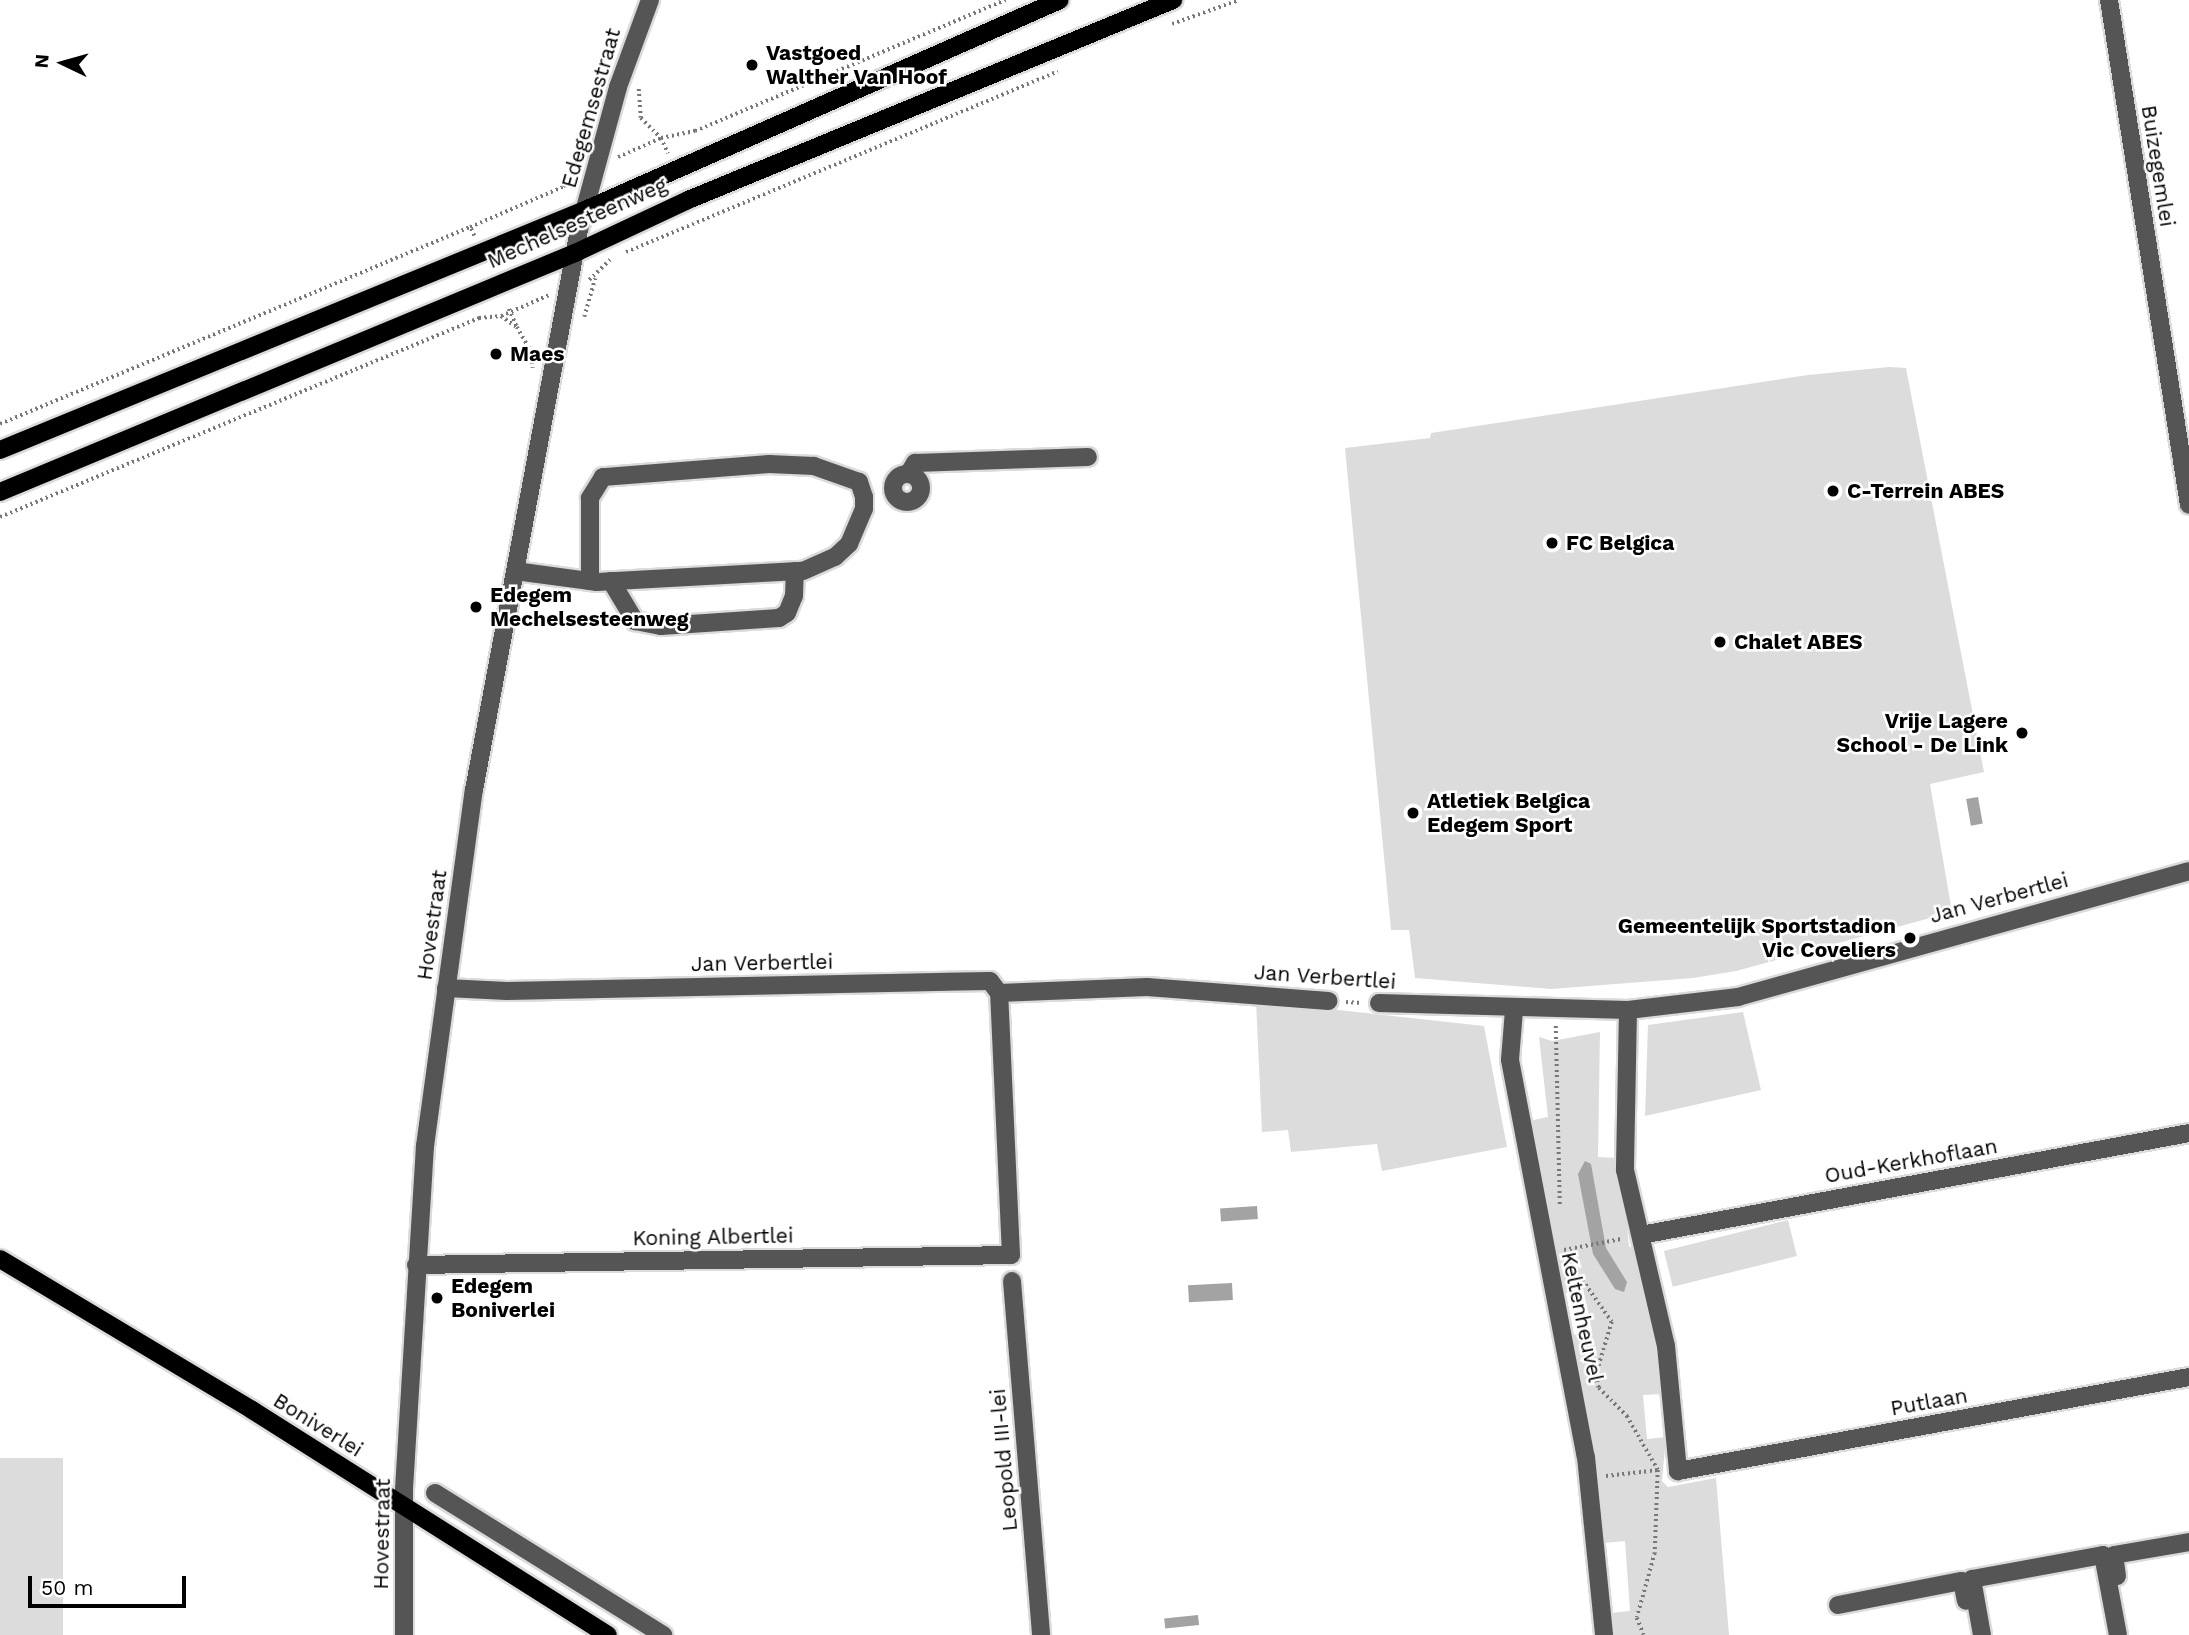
<!DOCTYPE html>
<html>
<head>
<meta charset="utf-8">
<style>
	body { margin:0 }
	#map { position:relative; width:2189px; height:1635px; overflow:hidden; background:#fff; font-family:"Work Sans",sans-serif }
	div>[style] { position:absolute }
	.green>* { inset:0; background:#dcdcdc; transform-origin:0 0 }
	.water>* { inset:0; background:#a3a3a3; transform-origin:0 0 }
	.path>* { height:3.5px; margin-top:-1.75px; transform-origin:0; background:repeating-linear-gradient(90deg,#777 0 2px,transparent 0 5.5px) }
	.roads { filter:drop-shadow(2px 0 #dbdbdb) drop-shadow(-2px 0 #dbdbdb) drop-shadow(0 2px #dbdbdb) drop-shadow(0 -2px #dbdbdb) }
	.minor>* { height:18px; margin:-9px; padding:0 9px; transform-origin:9px; border-radius:9px; background:#555 }
	.minor>.ring { margin:-9px; padding:0; box-sizing:content-box; background:none; border:18px solid #555; border-radius:50% }
	.major>* { height:18px; margin:-9px; padding:0 9px; transform-origin:9px; border-radius:9px; background:#000 }
	.dots>* { width:19px; height:19px; translate:-50% -50%; box-sizing:border-box; border:4px solid #fff; border-radius:50% }
	span { translate:-50% -50%; white-space:nowrap; text-align:center; line-height:1.15; -webkit-text-stroke:5px #fff; paint-order:stroke }
	.poi-label { font-size:21px; color:#000; font-weight:700 }
	.left { translate:0 -50%; text-align:left }
	.right { translate:-100% -50%; text-align:right }
	.street-label { font-size:21px; color:#000 }
	.north { position:absolute; left:28px; top:28px; width:70px; height:70px; -webkit-text-stroke:5px #fff; paint-order:stroke; rotate:275deg; font-size:19px; font-weight:700; line-height:28px; text-align:center; color:#000 }
	.north::after { content:''; display:block; margin:auto; width:24px; height:32px; background:#000; clip-path:polygon(50% 0,100% 100%,50% 72%,0 100%) }
	.scale { position:absolute; left:28px; top:1576px; width:158px; height:32px; box-sizing:border-box; border:4px solid #000; border-top:0; padding-left:9px; font-size:21px; line-height:24px; white-space:nowrap; color:#000; -webkit-text-stroke:5px #fff; paint-order:stroke }
</style>
</head>
<body>
<div id="map">
	<div class="green">
		<i style="clip-path:polygon(1889px 367px,1906px 368px,1984px 772px,1930px 784px,1952px 912px,1736px 971px,1693px 978px,1551px 989px,1415px 978px,1409px 930px,1391px 930px,1345px 448px,1430px 438px,1431px 433px,1808px 375px)"></i>
		<i style="clip-path:polygon(1256px 1001px,1484px 1026px,1507px 1147px,1382px 1171px,1377px 1144px,1291px 1152px,1288px 1130px,1262px 1132px)"></i>
		<i style="clip-path:polygon(1743px 1012px,1761px 1090px,1645px 1116px,1648px 1025px)"></i>
		<i style="clip-path:polygon(1600px 1032px,1598px 1157px,1619px 1158px,1629px 1246px,1638px 1252px,1661px 1367px,1663px 1394px,1643px 1395px,1647px 1439px,1666px 1437px,1662px 1481px,1668px 1487px,1716px 1478px,1729px 1635px,1612px 1635px,1611px 1613px,1630px 1611px,1625px 1541px,1604px 1543px,1573px 1335px,1592px 1331px,1583px 1289px,1564px 1293px,1529px 1121px,1548px 1117px,1539px 1037px,1552px 1041px)"></i>
		<i style="left:1788px;top:1220px;width:37px;height:128px;rotate:76deg"></i>
		<i style="left:63px;top:1458px;width:177px;height:63px;rotate:90deg"></i>
	</div>
	<div class="water">
		<i style="left:1978px;top:797px;width:27px;height:12px;rotate:80deg"></i>
		<i style="clip-path:polygon(1585px 1161px,1591px 1164px,1606px 1248px,1627px 1282px,1624px 1292px,1615px 1289px,1593px 1254px,1578px 1174px)"></i>
		<i style="left:1257px;top:1206px;width:13px;height:37px;rotate:86deg"></i>
		<i style="left:1232px;top:1283px;width:17px;height:44px;rotate:87deg"></i>
		<i style="left:1198px;top:1615px;width:10px;height:34px;rotate:84deg"></i>
	</div>
	<div class="path">
		<i style="left:1172px;top:24px;width:71px;rotate:-19.7deg"></i>
		<i style="left:639px;top:89px;width:29px;rotate:86deg"></i>
		<i style="left:641px;top:118px;width:28px;rotate:45deg"></i>
		<i style="left:661px;top:138px;width:17px;rotate:65deg"></i>
		<i style="left:618px;top:157px;width:47px;rotate:-23.8deg"></i>
		<i style="left:661px;top:138px;width:35px;rotate:-12deg"></i>
		<i style="left:695px;top:131px;width:337px;rotate:-22.9deg"></i>
		<i style="left:570px;top:177px;width:26px;rotate:-72deg"></i>
		<i style="left:474px;top:236px;width:10px;rotate:-114deg"></i>
		<i style="left:470px;top:227px;width:101px;rotate:-23.3deg"></i>
		<i style="left:563px;top:187px;width:17px;rotate:-45deg"></i>
		<i style="left:626px;top:252px;width:468px;rotate:-22.7deg"></i>
		<i style="left:589px;top:280px;width:29px;rotate:-44deg"></i>
		<i style="left:509px;top:309px;width:20px;rotate:66deg"></i>
		<i style="left:501px;top:316px;width:19px;rotate:35deg"></i>
		<i style="left:517px;top:327px;width:28px;rotate:60deg"></i>
		<i style="left:531px;top:351px;width:17px;rotate:83deg"></i>
		<i style="left:584px;top:317px;width:40px;rotate:-74deg"></i>
		<i style="left:0;top:424px;width:510px;rotate:-22.74deg"></i>
		<i style="left:0;top:517px;width:519px;rotate:-22.56deg"></i>
		<i style="left:479px;top:318px;width:22px;rotate:-5deg"></i>
		<i style="left:501px;top:316px;width:52px;rotate:-23.6deg"></i>
		<i style="left:1346px;top:1002px;width:16px;rotate:4deg"></i>
		<i style="left:1556px;top:1026px;width:181px;rotate:88.7deg"></i>
		<i style="left:1564px;top:1250px;width:58px;rotate:-10.9deg"></i>
		<i style="left:1570px;top:1262px;width:73px;rotate:55deg"></i>
		<i style="left:1612px;top:1322px;width:55px;rotate:106.8deg"></i>
		<i style="left:1596px;top:1375px;width:13px;rotate:77deg"></i>
		<i style="left:1599px;top:1388px;width:40px;rotate:45deg"></i>
		<i style="left:1627px;top:1416px;width:62px;rotate:60.1deg"></i>
		<i style="left:1658px;top:1470px;width:83px;rotate:92.1deg"></i>
		<i style="left:1655px;top:1553px;width:67px;rotate:105.5deg"></i>
		<i style="left:1637px;top:1618px;width:18px;rotate:68deg"></i>
		<i style="left:1606px;top:1476px;width:52px;rotate:-6.6deg"></i>
	</div>
	<div class="roads">
		<div class="minor">
			<i style="left:2109px;top:0;width:511px;rotate:81deg"></i>
			<i style="left:909px;top:473px;width:12px;rotate:-59deg"></i>
			<i style="left:915px;top:463px;width:173px;rotate:-2deg"></i>
			<i class="ring" style="left:893px;top:474px;width:10px;height:10px"></i>
			<i style="left:515px;top:571px;width:76px;rotate:7.6deg"></i>
			<i style="left:590px;top:581px;width:7px;rotate:8deg"></i>
			<i style="left:597px;top:582px;width:206px;rotate:-3.1deg"></i>
			<i style="left:803px;top:571px;width:35px;rotate:-24deg"></i>
			<i style="left:835px;top:557px;width:19px;rotate:-43deg"></i>
			<i style="left:849px;top:544px;width:38px;rotate:-67deg"></i>
			<i style="left:864px;top:509px;width:12px;rotate:-90deg"></i>
			<i style="left:864px;top:497px;width:16px;rotate:-108deg"></i>
			<i style="left:859px;top:482px;width:48px;rotate:-160.4deg"></i>
			<i style="left:814px;top:466px;width:45px;rotate:-177.5deg"></i>
			<i style="left:769px;top:464px;width:167px;rotate:175.5deg"></i>
			<i style="left:603px;top:477px;width:25px;rotate:122deg"></i>
			<i style="left:590px;top:498px;width:83px;rotate:90deg"></i>
			<i style="left:611px;top:581px;width:47px;rotate:59deg"></i>
			<i style="left:635px;top:621px;width:26px;rotate:11deg"></i>
			<i style="left:661px;top:626px;width:118px;rotate:-3.9deg"></i>
			<i style="left:779px;top:618px;width:9px;rotate:-32deg"></i>
			<i style="left:787px;top:613px;width:18px;rotate:-68deg"></i>
			<i style="left:794px;top:596px;width:25px;rotate:-88deg"></i>
			<i style="left:446px;top:988px;width:61px;rotate:2.8deg"></i>
			<i style="left:507px;top:991px;width:483px;rotate:-1.2deg"></i>
			<i style="left:990px;top:981px;width:15px;rotate:53deg"></i>
			<i style="left:999px;top:993px;width:148px;rotate:-2.3deg"></i>
			<i style="left:1147px;top:987px;width:182px;rotate:4.4deg"></i>
			<i style="left:1379px;top:1003px;width:249px;rotate:1.6deg"></i>
			<i style="left:1628px;top:1010px;width:111px;rotate:-6.7deg"></i>
			<i style="left:1738px;top:997px;width:468px;rotate:-15.6deg"></i>
			<i style="left:1514px;top:1010px;width:50px;rotate:94.6deg"></i>
			<i style="left:1510px;top:1060px;width:404px;rotate:79.2deg"></i>
			<i style="left:1586px;top:1457px;width:179px;rotate:84.2deg"></i>
			<i style="left:1628px;top:1010px;width:160px;rotate:91.1deg"></i>
			<i style="left:1625px;top:1170px;width:181px;rotate:76.9deg"></i>
			<i style="left:1666px;top:1346px;width:126px;rotate:84.5deg"></i>
			<i style="left:1678px;top:1471px;width:520px;rotate:-10.42deg"></i>
			<i style="left:1641px;top:1235px;width:557px;rotate:-10.54deg"></i>
			<i style="left:416px;top:1265px;width:595px;rotate:-0.96deg"></i>
			<i style="left:1011px;top:1255px;width:262px;rotate:-92.6deg"></i>
			<i style="left:1012px;top:1281px;width:355px;rotate:85.3deg"></i>
			<i style="left:435px;top:1493px;width:269px;rotate:31.9deg"></i>
			<i style="left:2117px;top:1576px;width:21px;rotate:-98deg"></i>
			<i style="left:2114px;top:1555px;width:76px;rotate:-9.8deg"></i>
			<i style="left:1838px;top:1605px;width:126px;rotate:-11deg"></i>
			<i style="left:1962px;top:1581px;width:20px;rotate:79deg"></i>
			<i style="left:404px;top:1635px;width:146px;rotate:-90deg"></i>
			<i style="left:404px;top:1489px;width:344px;rotate:-86.5deg"></i>
			<i style="left:425px;top:1146px;width:359px;rotate:-82.2deg"></i>
			<i style="left:474px;top:790px;width:570px;rotate:-79.38deg"></i>
			<i style="left:579px;top:230px;width:148px;rotate:-74.7deg"></i>
			<i style="left:618px;top:87px;width:93px;rotate:-69.8deg"></i>
			<i style="left:1982px;top:1635px;width:57px;rotate:-100.1deg"></i>
			<i style="left:1972px;top:1579px;width:133px;rotate:-10.4deg"></i>
			<i style="left:2103px;top:1555px;width:81px;rotate:79.4deg"></i>
		</div>
		<div class="major">
			<i style="left:0;top:450px;width:632px;rotate:-22.31deg"></i>
			<i style="left:585px;top:210px;width:519px;rotate:-23.85deg"></i>
			<i style="left:0;top:492px;width:623px;rotate:-22.57deg"></i>
			<i style="left:575px;top:253px;width:125px;rotate:-25.1deg"></i>
			<i style="left:688px;top:200px;width:525px;rotate:-22.41deg"></i>
			<i style="left:0;top:1259px;width:294px;rotate:30.9deg"></i>
			<i style="left:252px;top:1410px;width:421px;rotate:32.3deg"></i>
		</div>
	</div>
	<div class="dots">
		<i style="left:752px;top:65px;background:#000"></i>
		<i style="left:496px;top:354px;background:#000"></i>
		<i style="left:1833px;top:491px;background:#000"></i>
		<i style="left:1552px;top:543px;background:#000"></i>
		<i style="left:476px;top:607px;background:#000"></i>
		<i style="left:1720px;top:642px;background:#000"></i>
		<i style="left:2022px;top:733px;background:#000"></i>
		<i style="left:1413px;top:813px;background:#000"></i>
		<i style="left:1910px;top:938px;background:#000"></i>
		<i style="left:437px;top:1298px;background:#000"></i>
	</div>
	<div class="poi-label">
		<span class="left" style="left:766px;top:65px">Vastgoed<br>Walther Van Hoof</span>
		<span class="left" style="left:510px;top:354px">Maes</span>
		<span class="left" style="left:1847px;top:491px">C-Terrein ABES</span>
		<span class="left" style="left:1566px;top:543px">FC Belgica</span>
		<span class="left" style="left:490px;top:607px">Edegem<br>Mechelsesteenweg</span>
		<span class="left" style="left:1734px;top:642px">Chalet ABES</span>
		<span class="right" style="left:2008px;top:733px">Vrije Lagere<br>School - De Link</span>
		<span class="left" style="left:1427px;top:813px">Atletiek Belgica<br>Edegem Sport</span>
		<span class="right" style="left:1896px;top:938px">Gemeentelijk Sportstadion<br>Vic Coveliers</span>
		<span class="left" style="left:451px;top:1298px">Edegem<br>Boniverlei</span>
	</div>
	<div class="street-label">
		<span style="left:591px;top:108px;rotate:-74deg">Edegemsestraat</span>
		<span style="left:2158px;top:166px;rotate:81deg">Buizegemlei</span>
		<span style="left:577px;top:223px;rotate:-24deg">Mechelsesteenweg</span>
		<span style="left:1999px;top:898px;rotate:-15deg">Jan Verbertlei</span>
		<span style="left:432px;top:925px;rotate:-82deg">Hovestraat</span>
		<span style="left:762px;top:963px;rotate:-1deg">Jan Verbertlei</span>
		<span style="left:1325px;top:977px;rotate:4deg">Jan Verbertlei</span>
		<span style="left:1911px;top:1161px;rotate:-10deg">Oud-Kerkhoflaan</span>
		<span style="left:713px;top:1237px;rotate:-1deg">Koning Albertlei</span>
		<span style="left:1582px;top:1317px;rotate:78deg">Keltenheuvel</span>
		<span style="left:1929px;top:1402px;rotate:-10deg">Putlaan</span>
		<span style="left:318px;top:1425px;rotate:32deg">Boniverlei</span>
		<span style="left:1004px;top:1460px;rotate:-95deg">Leopold III-lei</span>
		<span style="left:382px;top:1534px;rotate:-89deg">Hovestraat</span>
	</div>
	<div class="north">N</div>
	<div class="scale">50 m</div>
</div>
</body>
</html>
